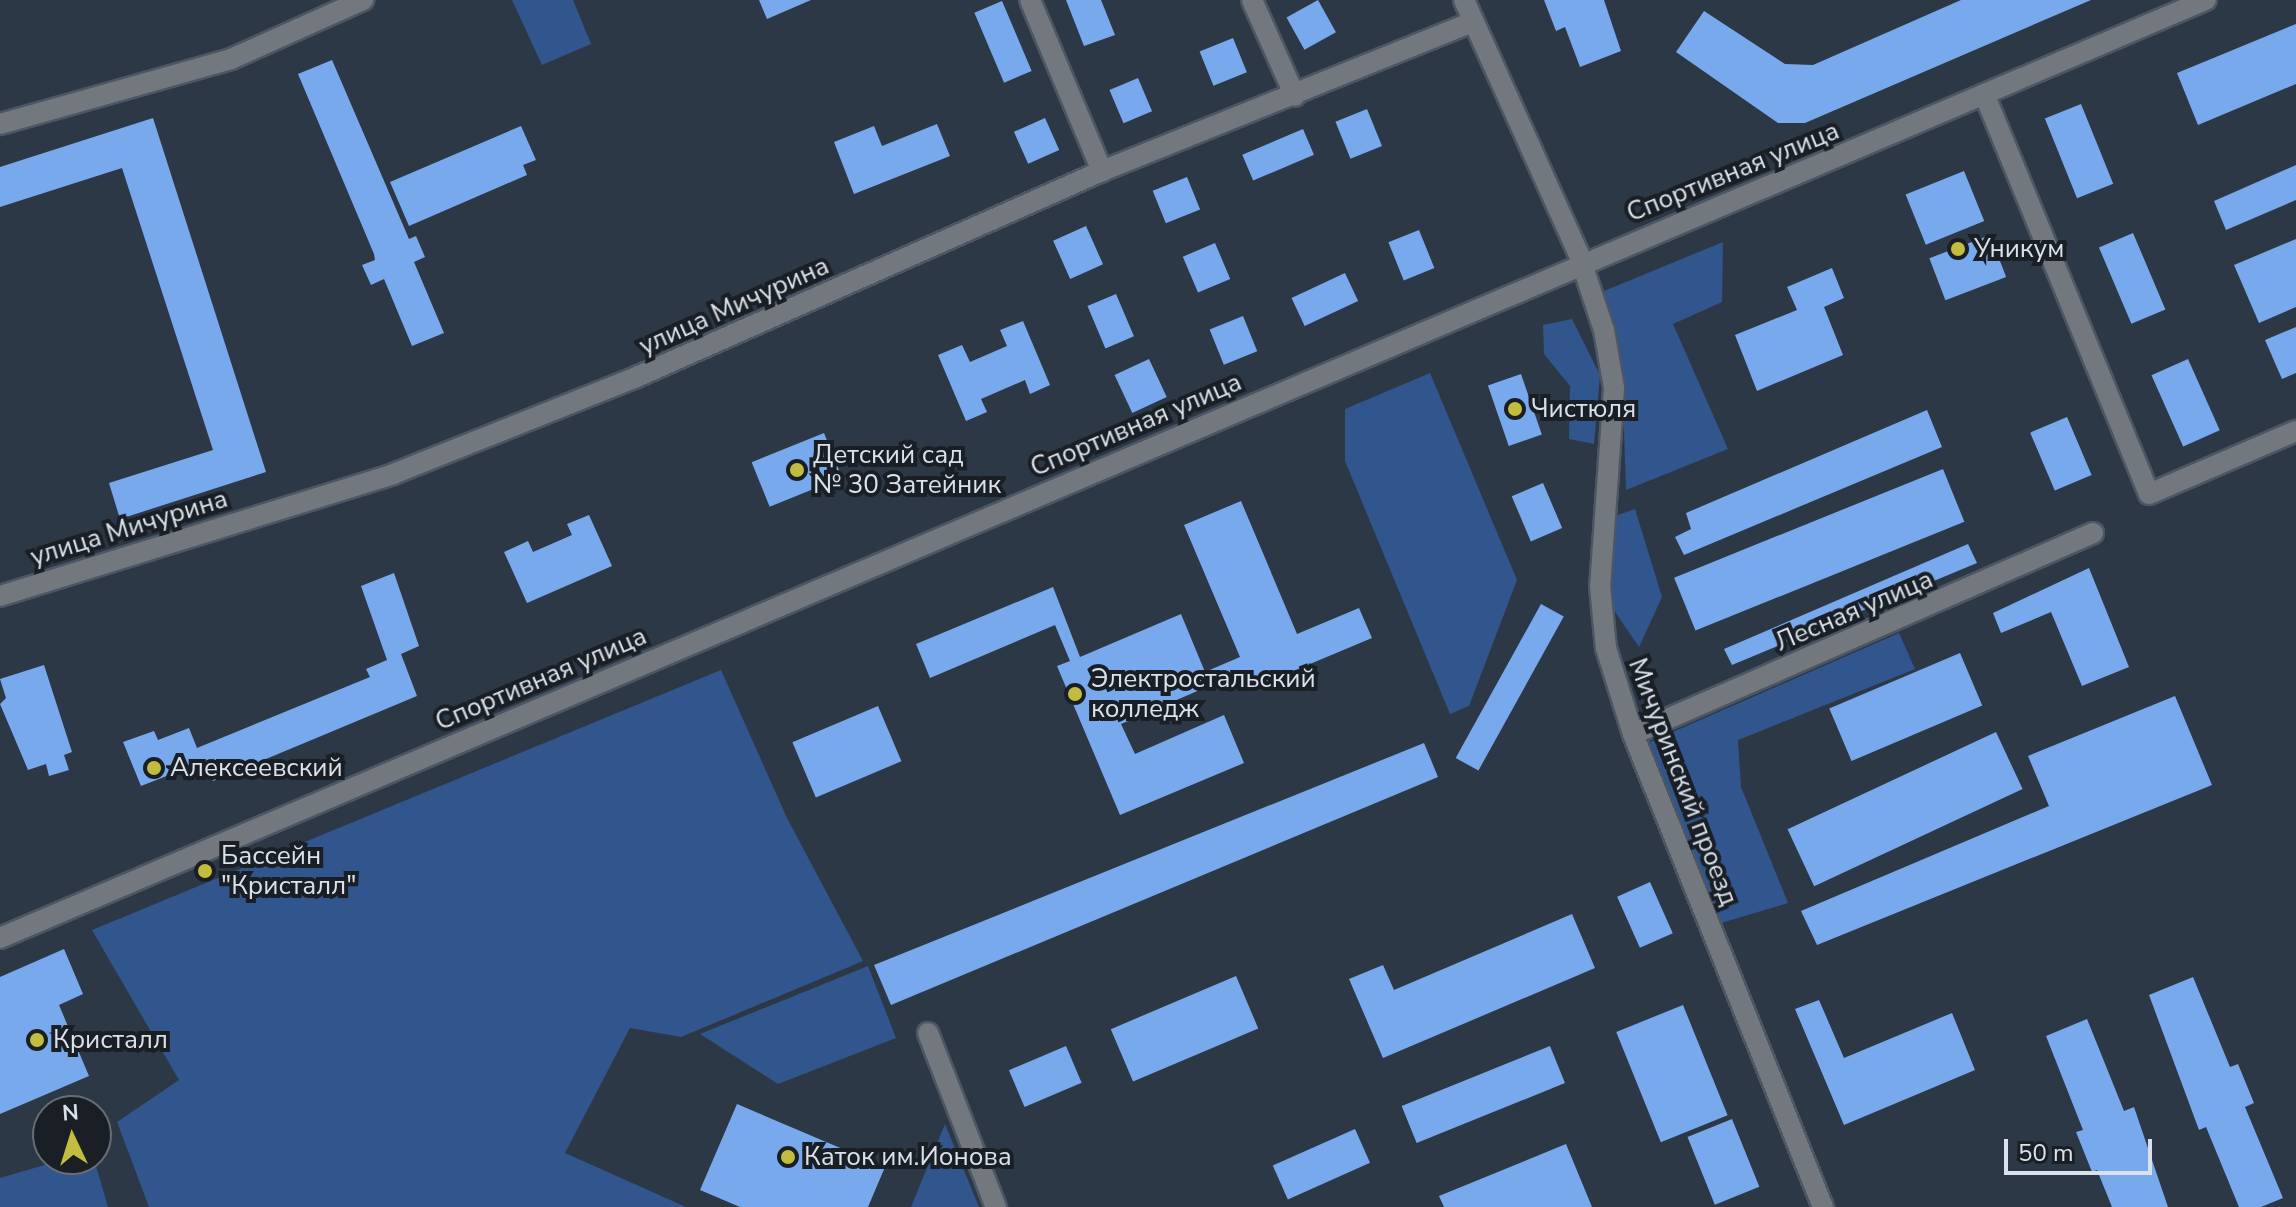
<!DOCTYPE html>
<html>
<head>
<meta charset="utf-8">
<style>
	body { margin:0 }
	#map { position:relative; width:2296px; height:1207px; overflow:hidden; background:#2d3846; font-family:"Nunito Sans",sans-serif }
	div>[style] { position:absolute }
	.green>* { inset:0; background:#30568d }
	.building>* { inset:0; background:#79a9ed; transform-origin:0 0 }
	.roads { filter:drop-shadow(2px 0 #4c5664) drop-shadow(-2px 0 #4c5664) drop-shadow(0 2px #4c5664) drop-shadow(0 -2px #4c5664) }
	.minor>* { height:20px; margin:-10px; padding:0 10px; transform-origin:10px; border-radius:10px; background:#73787f }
	.dots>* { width:22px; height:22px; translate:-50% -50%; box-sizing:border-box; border:4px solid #1a1f25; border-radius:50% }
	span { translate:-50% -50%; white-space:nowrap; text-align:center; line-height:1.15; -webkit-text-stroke:8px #1a1f25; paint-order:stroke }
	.street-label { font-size:26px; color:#dae1ea }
	.poi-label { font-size:26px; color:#dae1ea }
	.left { translate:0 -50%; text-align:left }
	.north { position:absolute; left:32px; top:1095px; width:80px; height:80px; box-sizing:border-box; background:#1a1f25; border:2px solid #676d74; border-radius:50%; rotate:356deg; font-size:22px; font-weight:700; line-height:32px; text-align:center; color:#dae1ea }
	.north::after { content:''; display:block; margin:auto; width:28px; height:36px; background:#c2bd3f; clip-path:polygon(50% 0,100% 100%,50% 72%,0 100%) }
	.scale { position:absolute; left:2004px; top:1139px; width:148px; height:36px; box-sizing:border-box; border:4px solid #dae1ea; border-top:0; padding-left:10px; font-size:24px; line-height:28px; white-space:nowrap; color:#dae1ea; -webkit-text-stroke:6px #1a1f25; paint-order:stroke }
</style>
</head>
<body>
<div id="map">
	<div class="green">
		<i style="clip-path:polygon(512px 0,573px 0,591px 44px,542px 65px)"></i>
		<i style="clip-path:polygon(1723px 242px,1722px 302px,1673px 324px,1728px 449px,1626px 490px,1622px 369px,1604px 291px)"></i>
		<i style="clip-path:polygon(1572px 319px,1600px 375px,1594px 444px,1569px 439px,1570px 386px,1544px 354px,1543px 325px)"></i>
		<i style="clip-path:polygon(1430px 373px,1517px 580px,1469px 706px,1450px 714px,1345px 461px,1345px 409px)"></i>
		<i style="clip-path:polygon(1635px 509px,1662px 597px,1639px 647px,1609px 603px,1612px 517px)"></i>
		<i style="clip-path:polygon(1899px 633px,1915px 669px,1738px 740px,1741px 787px,1788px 903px,1721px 923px,1650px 742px)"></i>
		<i style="clip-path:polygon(721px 670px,787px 818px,863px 961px,681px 1037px,630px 1028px,565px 1153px,686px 1207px,149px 1207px,117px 1122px,179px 1080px,92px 930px)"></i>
		<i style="clip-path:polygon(868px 966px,896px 1038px,778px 1084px,700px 1034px)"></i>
		<i style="clip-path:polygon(945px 1124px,979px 1207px,911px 1207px)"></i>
		<i style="clip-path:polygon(65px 1159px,94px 1159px,108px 1207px,0 1207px,0 1178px)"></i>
	</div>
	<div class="building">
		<i style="clip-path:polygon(759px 0,811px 0,767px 19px)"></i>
		<i style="clip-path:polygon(1066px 0,1101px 0,1115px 35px,1084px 46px)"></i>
		<i style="left:1318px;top:0;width:37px;height:36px;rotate:61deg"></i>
		<i style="clip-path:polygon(1544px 0,1604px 0,1621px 51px,1580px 67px,1565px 27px,1556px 31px)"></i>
		<i style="clip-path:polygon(1961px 0,2091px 0,1805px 123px,1778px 123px,1676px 52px,1704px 11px,1785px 64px,1813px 65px)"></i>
		<i style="left:1002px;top:1px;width:76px;height:30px;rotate:67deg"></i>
		<i style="clip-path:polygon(2296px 24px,2296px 84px,2198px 125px,2177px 73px)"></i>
		<i style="left:1233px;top:38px;width:37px;height:36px;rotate:68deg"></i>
		<i style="clip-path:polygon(332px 60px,409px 239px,416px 236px,425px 257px,414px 262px,444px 333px,412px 346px,384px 279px,371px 285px,362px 265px,375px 260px,374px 254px,298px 74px)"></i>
		<i style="left:1138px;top:78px;width:36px;height:31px;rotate:67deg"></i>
		<i style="left:2081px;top:104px;width:86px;height:39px;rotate:68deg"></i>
		<i style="left:1367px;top:109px;width:40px;height:34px;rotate:68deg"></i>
		<i style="clip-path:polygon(153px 118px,266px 472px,120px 519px,109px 483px,213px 450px,122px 168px,0 207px,0 167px)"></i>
		<i style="left:1045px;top:118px;width:35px;height:34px;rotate:66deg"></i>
		<i style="clip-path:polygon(937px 124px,950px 156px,854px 194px,834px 142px,874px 126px,882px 146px)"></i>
		<i style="clip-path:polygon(521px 126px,536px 160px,523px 165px,527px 175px,409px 226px,390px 182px)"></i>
		<i style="left:1303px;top:129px;width:28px;height:66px;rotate:67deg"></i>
		<i style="clip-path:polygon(2296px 165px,2296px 200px,2226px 230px,2214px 201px)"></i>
		<i style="left:1964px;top:171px;width:54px;height:63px;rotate:68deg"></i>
		<i style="left:1187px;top:177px;width:35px;height:37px;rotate:68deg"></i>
		<i style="left:1086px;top:226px;width:42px;height:36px;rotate:66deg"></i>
		<i style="left:1419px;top:230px;width:41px;height:33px;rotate:68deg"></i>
		<i style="left:2133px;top:233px;width:83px;height:37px;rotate:67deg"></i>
		<i style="left:1990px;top:235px;width:45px;height:65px;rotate:69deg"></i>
		<i style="clip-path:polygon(2296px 239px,2296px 307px,2259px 323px,2234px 265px)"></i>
		<i style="left:1215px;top:243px;width:39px;height:35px;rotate:67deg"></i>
		<i style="clip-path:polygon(1832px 268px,1844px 298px,1824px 307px,1843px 355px,1757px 391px,1735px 335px,1797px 310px,1787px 287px)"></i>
		<i style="left:1345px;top:273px;width:31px;height:59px;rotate:65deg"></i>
		<i style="left:1116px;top:294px;width:46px;height:31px;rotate:67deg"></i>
		<i style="left:1243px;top:316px;width:38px;height:36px;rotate:68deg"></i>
		<i style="clip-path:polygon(1023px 321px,1050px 385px,1030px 394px,1025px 380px,981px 399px,987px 412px,966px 421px,938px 355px,962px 345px,970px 362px,1007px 346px,1000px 330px)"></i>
		<i style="clip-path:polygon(2296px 327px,2296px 373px,2282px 379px,2265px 340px)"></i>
		<i style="left:1149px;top:359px;width:42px;height:38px;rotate:65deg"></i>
		<i style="left:2188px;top:359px;width:78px;height:40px;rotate:66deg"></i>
		<i style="left:1521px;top:374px;width:64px;height:35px;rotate:71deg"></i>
		<i style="clip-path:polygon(1927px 410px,1942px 447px,1684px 555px,1675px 537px,1691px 529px,1686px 513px)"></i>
		<i style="left:2067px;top:417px;width:63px;height:40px;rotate:67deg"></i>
		<i style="left:824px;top:433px;width:48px;height:78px;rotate:68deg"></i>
		<i style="left:1943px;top:469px;width:57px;height:290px;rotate:68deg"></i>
		<i style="left:1543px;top:483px;width:49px;height:34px;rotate:67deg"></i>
		<i style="clip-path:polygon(1241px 501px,1297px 634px,1359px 608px,1372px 638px,1253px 688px,1246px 670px,1121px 724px,1135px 754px,1224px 715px,1244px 763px,1120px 815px,1057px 666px,1070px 661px,1055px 625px,930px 678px,916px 644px,1053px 587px,1080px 657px,1181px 614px,1205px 672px,1240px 657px,1184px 525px)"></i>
		<i style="clip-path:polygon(589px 515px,612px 566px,527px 603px,504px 552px,528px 541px,533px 552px,572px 535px,567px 524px)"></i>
		<i style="clip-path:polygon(1968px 544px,1977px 563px,1732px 665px,1724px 649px)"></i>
		<i style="clip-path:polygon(2089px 568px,2129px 667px,2082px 686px,2051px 612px,2001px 633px,1993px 613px)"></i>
		<i style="clip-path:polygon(394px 573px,419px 646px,401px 654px,417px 696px,213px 781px,205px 761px,141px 786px,123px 742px,154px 731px,158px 740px,189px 728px,197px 748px,370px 677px,366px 669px,387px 660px,361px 586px)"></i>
		<i style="left:1541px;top:604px;width:26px;height:176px;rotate:29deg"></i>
		<i style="left:1960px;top:653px;width:57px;height:142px;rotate:67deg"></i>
		<i style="clip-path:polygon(44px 665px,72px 752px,64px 755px,69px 770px,49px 776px,46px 764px,28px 770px,0 704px,6px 698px,0 679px)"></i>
		<i style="clip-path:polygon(2175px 696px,2212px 785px,1817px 945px,1801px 911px,2049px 806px,2028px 756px)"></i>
		<i style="left:878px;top:706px;width:60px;height:93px;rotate:67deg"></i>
		<i style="left:1996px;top:732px;width:63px;height:230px;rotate:65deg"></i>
		<i style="clip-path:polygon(1424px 743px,1438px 777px,891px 1005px,874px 965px)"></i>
		<i style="left:1650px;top:882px;width:56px;height:36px;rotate:66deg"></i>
		<i style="clip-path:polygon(1572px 914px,1595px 968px,1383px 1058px,1349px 979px,1383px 965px,1394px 990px)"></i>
		<i style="clip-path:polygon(64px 949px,83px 994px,59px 1005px,89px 1076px,0 1114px,0 977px)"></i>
		<i style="left:1236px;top:976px;width:57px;height:136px;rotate:67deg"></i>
		<i style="clip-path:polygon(2193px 977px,2230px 1067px,2238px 1064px,2254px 1103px,2245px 1107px,2283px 1198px,2261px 1207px,2239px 1207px,2206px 1127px,2199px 1130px,2149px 995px)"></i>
		<i style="clip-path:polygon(1819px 1000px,1844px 1058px,1952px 1013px,1975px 1070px,1844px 1125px,1795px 1009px)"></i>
		<i style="left:1683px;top:1005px;width:119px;height:72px;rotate:68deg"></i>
		<i style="clip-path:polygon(2087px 1019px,2124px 1111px,2134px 1107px,2168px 1207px,2112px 1207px,2097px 1170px,2092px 1172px,2076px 1132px,2083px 1130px,2046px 1036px)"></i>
		<i style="left:1066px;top:1046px;width:40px;height:62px;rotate:67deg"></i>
		<i style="left:1550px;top:1046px;width:40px;height:160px;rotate:68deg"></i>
		<i style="clip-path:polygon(737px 1104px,885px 1167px,868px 1207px,740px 1207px,700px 1190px)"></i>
		<i style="left:1732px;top:1119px;width:73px;height:48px;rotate:68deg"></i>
		<i style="left:1355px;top:1129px;width:37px;height:90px;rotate:66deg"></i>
		<i style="clip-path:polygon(1566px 1144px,1592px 1207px,1444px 1207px,1439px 1196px)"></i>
	</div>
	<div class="roads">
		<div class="minor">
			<i style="left:1030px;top:0;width:186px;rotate:67.2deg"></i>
			<i style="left:1252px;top:0;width:105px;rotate:65.9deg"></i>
			<i style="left:1464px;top:0;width:277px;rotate:65.7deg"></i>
			<i style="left:1578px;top:252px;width:82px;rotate:71.6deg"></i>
			<i style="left:1604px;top:330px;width:59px;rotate:80.2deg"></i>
			<i style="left:1614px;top:388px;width:198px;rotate:94deg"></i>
			<i style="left:1600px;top:586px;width:62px;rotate:84.5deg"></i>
			<i style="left:1606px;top:648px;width:90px;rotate:72.6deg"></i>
			<i style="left:1633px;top:734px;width:510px;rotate:68.12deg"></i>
			<i style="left:1985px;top:96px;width:430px;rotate:67.6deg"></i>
			<i style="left:2149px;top:494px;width:160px;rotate:-23.2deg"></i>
			<i style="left:0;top:124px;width:240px;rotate:-15.7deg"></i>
			<i style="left:231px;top:59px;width:145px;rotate:-24.1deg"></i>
			<i style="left:0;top:596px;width:412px;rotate:-17.2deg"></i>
			<i style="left:393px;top:474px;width:257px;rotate:-21.7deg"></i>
			<i style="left:632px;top:379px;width:514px;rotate:-23.87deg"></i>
			<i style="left:1102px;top:171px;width:400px;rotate:-21.9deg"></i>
			<i style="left:1633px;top:734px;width:502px;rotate:-23.6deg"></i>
			<i style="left:0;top:938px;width:2397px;rotate:-23.04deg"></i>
			<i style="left:928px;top:1033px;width:187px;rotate:68.7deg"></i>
		</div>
	</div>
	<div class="dots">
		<i style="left:1958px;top:249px;background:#c2bd3f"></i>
		<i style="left:1515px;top:409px;background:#c2bd3f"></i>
		<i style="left:797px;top:470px;background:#c2bd3f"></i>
		<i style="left:1075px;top:694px;background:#c2bd3f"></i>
		<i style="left:154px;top:768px;background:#c2bd3f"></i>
		<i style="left:205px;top:871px;background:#c2bd3f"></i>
		<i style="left:37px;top:1040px;background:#c2bd3f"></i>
		<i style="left:788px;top:1157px;background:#c2bd3f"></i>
	</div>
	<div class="street-label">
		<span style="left:1733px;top:172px;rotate:-22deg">Спортивная улица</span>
		<span style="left:734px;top:306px;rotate:-24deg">улица Мичурина</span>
		<span style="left:1136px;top:425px;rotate:-23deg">Спортивная улица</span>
		<span style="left:129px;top:528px;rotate:-17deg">улица Мичурина</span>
		<span style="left:1854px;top:611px;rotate:-23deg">Лесная улица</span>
		<span style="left:541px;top:679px;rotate:-23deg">Спортивная улица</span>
		<span style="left:1683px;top:782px;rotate:69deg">Мичуринский проезд</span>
	</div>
	<div class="poi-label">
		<span class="left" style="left:1974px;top:249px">Уникум</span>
		<span class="left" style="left:1531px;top:409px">Чистюля</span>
		<span class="left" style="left:813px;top:470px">Детский сад<br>№ 30 Затейник</span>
		<span class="left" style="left:1091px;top:694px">Электростальский<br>колледж</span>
		<span class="left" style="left:170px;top:768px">Алексеевский</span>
		<span class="left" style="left:221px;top:871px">Бассейн<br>"Кристалл"</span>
		<span class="left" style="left:53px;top:1040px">Кристалл</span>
		<span class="left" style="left:804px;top:1157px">Каток им.Ионова</span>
	</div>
	<div class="north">N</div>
	<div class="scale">50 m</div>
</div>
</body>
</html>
